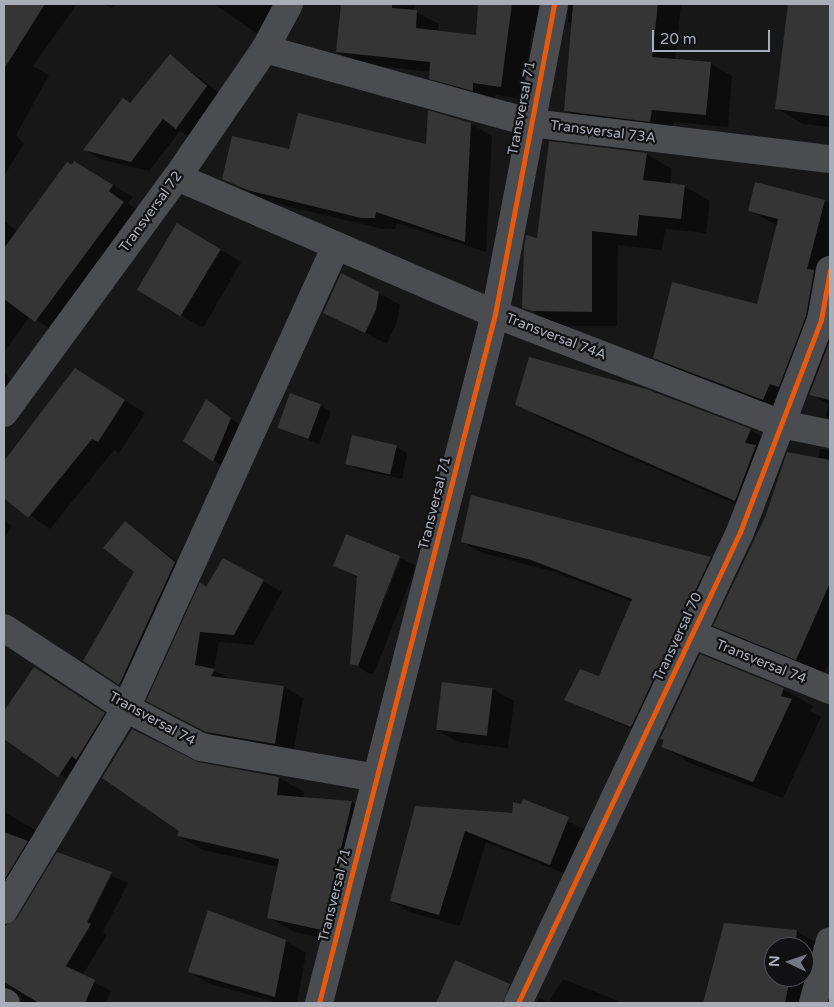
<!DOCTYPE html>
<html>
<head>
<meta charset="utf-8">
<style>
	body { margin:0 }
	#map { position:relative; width:834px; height:1007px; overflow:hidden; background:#171717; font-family:"Varela Round",sans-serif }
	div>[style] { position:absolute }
	.shadow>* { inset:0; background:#0007 }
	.building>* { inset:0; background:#353536; transform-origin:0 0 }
	.minor>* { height:28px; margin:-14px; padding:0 14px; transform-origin:14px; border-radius:14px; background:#4b4c50 }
	.cycleway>* { height:5px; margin:-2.5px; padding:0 2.5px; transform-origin:2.5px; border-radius:2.5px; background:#e8590c }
	span { translate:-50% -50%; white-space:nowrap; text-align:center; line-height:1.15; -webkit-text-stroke:4.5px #111113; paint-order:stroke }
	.street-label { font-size:14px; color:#a8adb8 }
	.frame { position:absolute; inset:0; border:5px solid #a8adb8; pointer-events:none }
	.north { position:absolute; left:764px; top:937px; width:50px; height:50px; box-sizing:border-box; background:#111113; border:1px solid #4d4f55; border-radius:50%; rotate:273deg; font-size:14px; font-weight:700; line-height:20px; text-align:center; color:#a8adb8 }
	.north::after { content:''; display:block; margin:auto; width:18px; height:22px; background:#757880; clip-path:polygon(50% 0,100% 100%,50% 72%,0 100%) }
	.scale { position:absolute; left:652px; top:30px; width:118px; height:22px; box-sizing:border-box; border:2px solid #a8adb8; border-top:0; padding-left:6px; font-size:15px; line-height:18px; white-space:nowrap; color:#a8adb8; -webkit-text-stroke:4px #111113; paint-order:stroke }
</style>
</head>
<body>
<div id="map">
	<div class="shadow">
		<i style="clip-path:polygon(4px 4px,77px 4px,33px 66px,49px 75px,16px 135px,24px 144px,4px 176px)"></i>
		<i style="clip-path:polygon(103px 4px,116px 4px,111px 8px)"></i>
		<i style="clip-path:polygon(214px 4px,303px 4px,296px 8px,275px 46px)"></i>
		<i style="clip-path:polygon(343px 4px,415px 4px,414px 11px,439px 24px,438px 32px,478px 36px,480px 4px,681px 4px,675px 60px,710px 63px,732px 76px,728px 127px,674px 122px,672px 134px,587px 123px,565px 110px,573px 25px,568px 22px,569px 5px,564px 7px,557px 32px,532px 30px,523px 99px,495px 95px,495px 102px,453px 91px,431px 78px,431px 72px,359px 64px,337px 52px)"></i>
		<i style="clip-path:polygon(789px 4px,830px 4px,830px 127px,803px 124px,776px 108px)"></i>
		<i style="clip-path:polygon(170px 56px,225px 97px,195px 139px,180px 131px,149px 171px,102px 160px,85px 150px,131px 104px)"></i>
		<i style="clip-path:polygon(471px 124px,492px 136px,486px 252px,397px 223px,395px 229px,383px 229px,269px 202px,223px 179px,427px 146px)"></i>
		<i style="clip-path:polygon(646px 154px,672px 169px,670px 185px,684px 186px,710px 201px,706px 233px,665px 229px,662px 250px,618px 245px,617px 326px,559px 326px,524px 307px,538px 240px)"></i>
		<i style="clip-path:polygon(75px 163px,133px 197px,128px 203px,143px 214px,56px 332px,30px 316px,4px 352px,4px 221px,18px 232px)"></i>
		<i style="clip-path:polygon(756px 184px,830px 203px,830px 266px,812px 258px,830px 269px,830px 419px,826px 416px,828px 404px,809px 393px,806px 401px,798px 399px,791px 415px,682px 373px,655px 358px,758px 305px,778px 226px,749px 210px)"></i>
		<i style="clip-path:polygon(198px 236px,241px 262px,203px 328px,138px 290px)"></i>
		<i style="clip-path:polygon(379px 293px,400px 305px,397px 322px,387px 344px,324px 313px)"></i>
		<i style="clip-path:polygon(76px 369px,145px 413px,119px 453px,114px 450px,50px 529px,4px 497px,4px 463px)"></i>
		<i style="clip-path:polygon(4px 373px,12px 381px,4px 390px)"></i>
		<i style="clip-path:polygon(207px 401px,240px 425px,224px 467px,185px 441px)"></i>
		<i style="clip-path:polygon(517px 404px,750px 430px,776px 445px,761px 515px,542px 419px)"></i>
		<i style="clip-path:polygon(320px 405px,331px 411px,319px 444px,279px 428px)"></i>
		<i style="clip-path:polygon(353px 436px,397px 447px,407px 453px,402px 479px,358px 469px,348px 463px)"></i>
		<i style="clip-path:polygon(820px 449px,830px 450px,830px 660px,824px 674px,742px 641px,715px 625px,818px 459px)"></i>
		<i style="clip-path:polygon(472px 496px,710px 558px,730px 570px,651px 737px,566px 700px,599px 677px,633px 602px,552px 571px,482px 553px,462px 541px)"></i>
		<i style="clip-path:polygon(4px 521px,12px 526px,4px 539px)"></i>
		<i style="clip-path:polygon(125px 523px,192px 572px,137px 694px,85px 661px,135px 572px)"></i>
		<i style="clip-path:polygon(399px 557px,369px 640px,401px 558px,416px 566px,374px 674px,368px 673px,352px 663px,358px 578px,335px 566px)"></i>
		<i style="clip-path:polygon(263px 581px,282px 592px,253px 645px,219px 642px,214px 670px,232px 680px,284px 687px,303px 698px,293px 754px,226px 742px,167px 711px,201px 584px,207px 587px)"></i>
		<i style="clip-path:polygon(34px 668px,125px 726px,79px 787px,4px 737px,4px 713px)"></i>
		<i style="clip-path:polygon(443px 683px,493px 689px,514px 701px,508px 748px,458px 742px,437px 730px)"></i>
		<i style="clip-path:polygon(783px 689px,813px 706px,810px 711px,821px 717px,783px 798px,692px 764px,663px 747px)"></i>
		<i style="clip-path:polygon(198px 764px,279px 778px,304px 792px,303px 799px,352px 802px,377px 817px,347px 943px,294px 932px,269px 917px,279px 867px,203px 850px,178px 836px)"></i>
		<i style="clip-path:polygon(523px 801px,589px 831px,571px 876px,486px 842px,460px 926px,412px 913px,391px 901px,416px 807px,513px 814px)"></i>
		<i style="clip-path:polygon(4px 812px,50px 838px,4px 935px)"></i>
		<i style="clip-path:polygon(evenodd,58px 853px,128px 883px,103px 932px,107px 935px,82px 976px,111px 991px,106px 1003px,21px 1003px,21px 995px,9px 1003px,4px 1000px,4px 963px,22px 913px,58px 853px,110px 874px,112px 874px,85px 928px,83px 927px,110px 874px)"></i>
		<i style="clip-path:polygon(evenodd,725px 924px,796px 931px,824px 947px,814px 1003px,705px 1003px,725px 924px,774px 947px,804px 947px,804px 977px,774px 977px,774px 947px)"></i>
		<i style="clip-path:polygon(285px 941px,306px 953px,297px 1003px,278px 1003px,210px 984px,189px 972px)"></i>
		<i style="clip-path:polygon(455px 962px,509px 985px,530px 997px,528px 1003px,437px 1003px)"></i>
		<i style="clip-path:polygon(563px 979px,623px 1003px,536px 1003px,539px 998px,549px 1002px)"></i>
	</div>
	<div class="building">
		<i style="clip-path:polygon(4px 4px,45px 4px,4px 69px)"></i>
		<i style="clip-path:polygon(341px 4px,392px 4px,392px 8px,417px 10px,416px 28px,476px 35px,478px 4px,512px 4px,501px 87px,473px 83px,473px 91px,429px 79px,430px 62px,336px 52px)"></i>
		<i style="clip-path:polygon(573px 4px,658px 4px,652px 57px,711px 62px,706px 115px,652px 110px,650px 122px,564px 111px)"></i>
		<i style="clip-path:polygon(788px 4px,830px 4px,830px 116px,775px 109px)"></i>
		<i style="clip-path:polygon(170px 54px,207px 86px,176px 129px,163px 119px,131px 162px,83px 150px,123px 98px,130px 103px)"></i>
		<i style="clip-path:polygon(428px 110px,471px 123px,465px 242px,376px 212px,375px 218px,361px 218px,247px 190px,222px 179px,232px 136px,289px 149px,298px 113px,426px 144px)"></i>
		<i style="clip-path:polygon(549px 141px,647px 153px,643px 180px,685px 185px,681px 219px,639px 215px,637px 236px,592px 231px,592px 312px,532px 311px,522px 308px,524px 247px,526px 235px,537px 238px)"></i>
		<i style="clip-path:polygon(74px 161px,113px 185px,109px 191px,124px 202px,35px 322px,4px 299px,4px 248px,67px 162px,72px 165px)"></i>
		<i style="clip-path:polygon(755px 182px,825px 200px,807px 269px,814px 270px,806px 316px,779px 387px,770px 384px,763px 400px,653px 358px,672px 282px,757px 304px,778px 219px,748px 211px)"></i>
		<i style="left:177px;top:223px;width:51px;height:78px;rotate:31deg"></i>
		<i style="clip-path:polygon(341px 273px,379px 292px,376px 310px,365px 333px,323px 313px)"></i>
		<i style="clip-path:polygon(830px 340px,830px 400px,809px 395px)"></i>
		<i style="clip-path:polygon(529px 357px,646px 389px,751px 429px,745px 443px,756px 445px,735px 501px,515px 405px)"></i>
		<i style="clip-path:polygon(75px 368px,125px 400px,98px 442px,92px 439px,28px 518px,4px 498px,4px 461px)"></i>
		<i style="left:290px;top:393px;width:33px;height:37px;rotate:20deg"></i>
		<i style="clip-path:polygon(206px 399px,231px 418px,213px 462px,183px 441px)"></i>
		<i style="left:352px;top:435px;width:46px;height:30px;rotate:13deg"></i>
		<i style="clip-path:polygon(787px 452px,830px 460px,830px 583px,796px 660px,713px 626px,766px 515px)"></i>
		<i style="clip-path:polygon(471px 495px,711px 557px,631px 727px,564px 700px,580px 669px,599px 676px,632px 599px,531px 560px,461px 542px)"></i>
		<i style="clip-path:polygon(125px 521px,175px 562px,119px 685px,83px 661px,134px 572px,103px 548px)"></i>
		<i style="clip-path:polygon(346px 534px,400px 556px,358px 666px,350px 664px,357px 576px,333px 566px)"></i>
		<i style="clip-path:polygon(223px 558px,264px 580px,234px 635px,200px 632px,195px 665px,215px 669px,211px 676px,284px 686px,275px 744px,206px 732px,146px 701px,200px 582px,206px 587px)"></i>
		<i style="clip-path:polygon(700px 654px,784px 688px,781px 696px,792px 699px,753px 782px,661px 747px,664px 740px,660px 739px)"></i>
		<i style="clip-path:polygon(34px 667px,105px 713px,76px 760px,72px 756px,58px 777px,4px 739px,4px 711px)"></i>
		<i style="left:442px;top:682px;width:51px;height:48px;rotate:7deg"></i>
		<i style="clip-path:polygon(132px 729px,198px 762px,279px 777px,277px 795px,352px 801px,322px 930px,267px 918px,279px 859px,177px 836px,179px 831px,102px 778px)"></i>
		<i style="clip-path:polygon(523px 799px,569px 817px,550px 865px,465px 831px,439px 915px,390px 901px,415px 806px,512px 813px,513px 802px,521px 804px)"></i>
		<i style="clip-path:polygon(4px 832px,28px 841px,4px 880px)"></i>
		<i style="clip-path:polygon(57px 852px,112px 872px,87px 922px,91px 924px,66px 966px,95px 980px,85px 1003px,39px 1003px,4px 982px,4px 926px,17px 918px)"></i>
		<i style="clip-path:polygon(208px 910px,286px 940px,275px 997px,188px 972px)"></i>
		<i style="clip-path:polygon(724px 923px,797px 930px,795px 947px,774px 947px,774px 977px,790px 977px,785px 1003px,703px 1003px)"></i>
		<i style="clip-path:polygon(455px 960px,510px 984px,503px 1003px,436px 1003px)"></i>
	</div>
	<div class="minor">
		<i style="left:265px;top:49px;width:276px;rotate:15.5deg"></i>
		<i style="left:531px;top:123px;width:301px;rotate:6.9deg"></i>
		<i style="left:177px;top:177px;width:346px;rotate:23.3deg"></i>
		<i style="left:495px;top:314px;width:306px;rotate:21deg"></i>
		<i style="left:781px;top:424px;width:50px;rotate:11.5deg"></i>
		<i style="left:4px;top:413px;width:293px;rotate:-53.8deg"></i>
		<i style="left:177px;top:177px;width:155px;rotate:-55.5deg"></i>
		<i style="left:265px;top:49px;width:51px;rotate:-61.9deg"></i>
		<i style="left:4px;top:628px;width:146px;rotate:33.3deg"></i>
		<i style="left:126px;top:708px;width:85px;rotate:27.5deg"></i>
		<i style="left:201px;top:747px;width:178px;rotate:10deg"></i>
		<i style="left:692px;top:634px;width:149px;rotate:22.1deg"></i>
		<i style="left:4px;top:910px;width:236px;rotate:-58.9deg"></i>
		<i style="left:126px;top:708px;width:507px;rotate:-65.56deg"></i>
		<i style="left:4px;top:1002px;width:2px;rotate:27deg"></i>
		<i style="left:319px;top:1003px;width:711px;rotate:-75.67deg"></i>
		<i style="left:495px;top:314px;width:316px;rotate:-79.2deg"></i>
		<i style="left:518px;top:1003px;width:521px;rotate:-64.76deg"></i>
		<i style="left:740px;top:532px;width:227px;rotate:-69.1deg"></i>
		<i style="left:821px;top:320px;width:51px;rotate:-79.8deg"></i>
		<i style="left:813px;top:1003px;width:64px;rotate:-74.7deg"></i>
	</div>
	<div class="cycleway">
		<i style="left:319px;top:1003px;width:711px;rotate:-75.67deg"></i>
		<i style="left:495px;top:314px;width:316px;rotate:-79.2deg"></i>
		<i style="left:518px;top:1003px;width:521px;rotate:-64.76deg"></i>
		<i style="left:740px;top:532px;width:227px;rotate:-69.1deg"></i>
		<i style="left:821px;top:320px;width:51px;rotate:-79.8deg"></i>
	</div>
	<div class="street-label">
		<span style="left:522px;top:108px;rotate:-79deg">Transversal 71</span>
		<span style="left:603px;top:132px;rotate:7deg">Transversal 73A</span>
		<span style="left:151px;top:212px;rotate:-54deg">Transversal 72</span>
		<span style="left:556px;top:337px;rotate:21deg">Transversal 74A</span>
		<span style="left:435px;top:503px;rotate:-76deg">Transversal 71</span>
		<span style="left:678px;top:637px;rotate:-65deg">Transversal 70</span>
		<span style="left:761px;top:662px;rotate:22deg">Transversal 74</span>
		<span style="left:152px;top:719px;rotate:29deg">Transversal 74</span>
		<span style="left:335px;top:895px;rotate:-76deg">Transversal 71</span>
	</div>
	<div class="frame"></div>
	<div class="north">N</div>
	<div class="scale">20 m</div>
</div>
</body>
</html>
